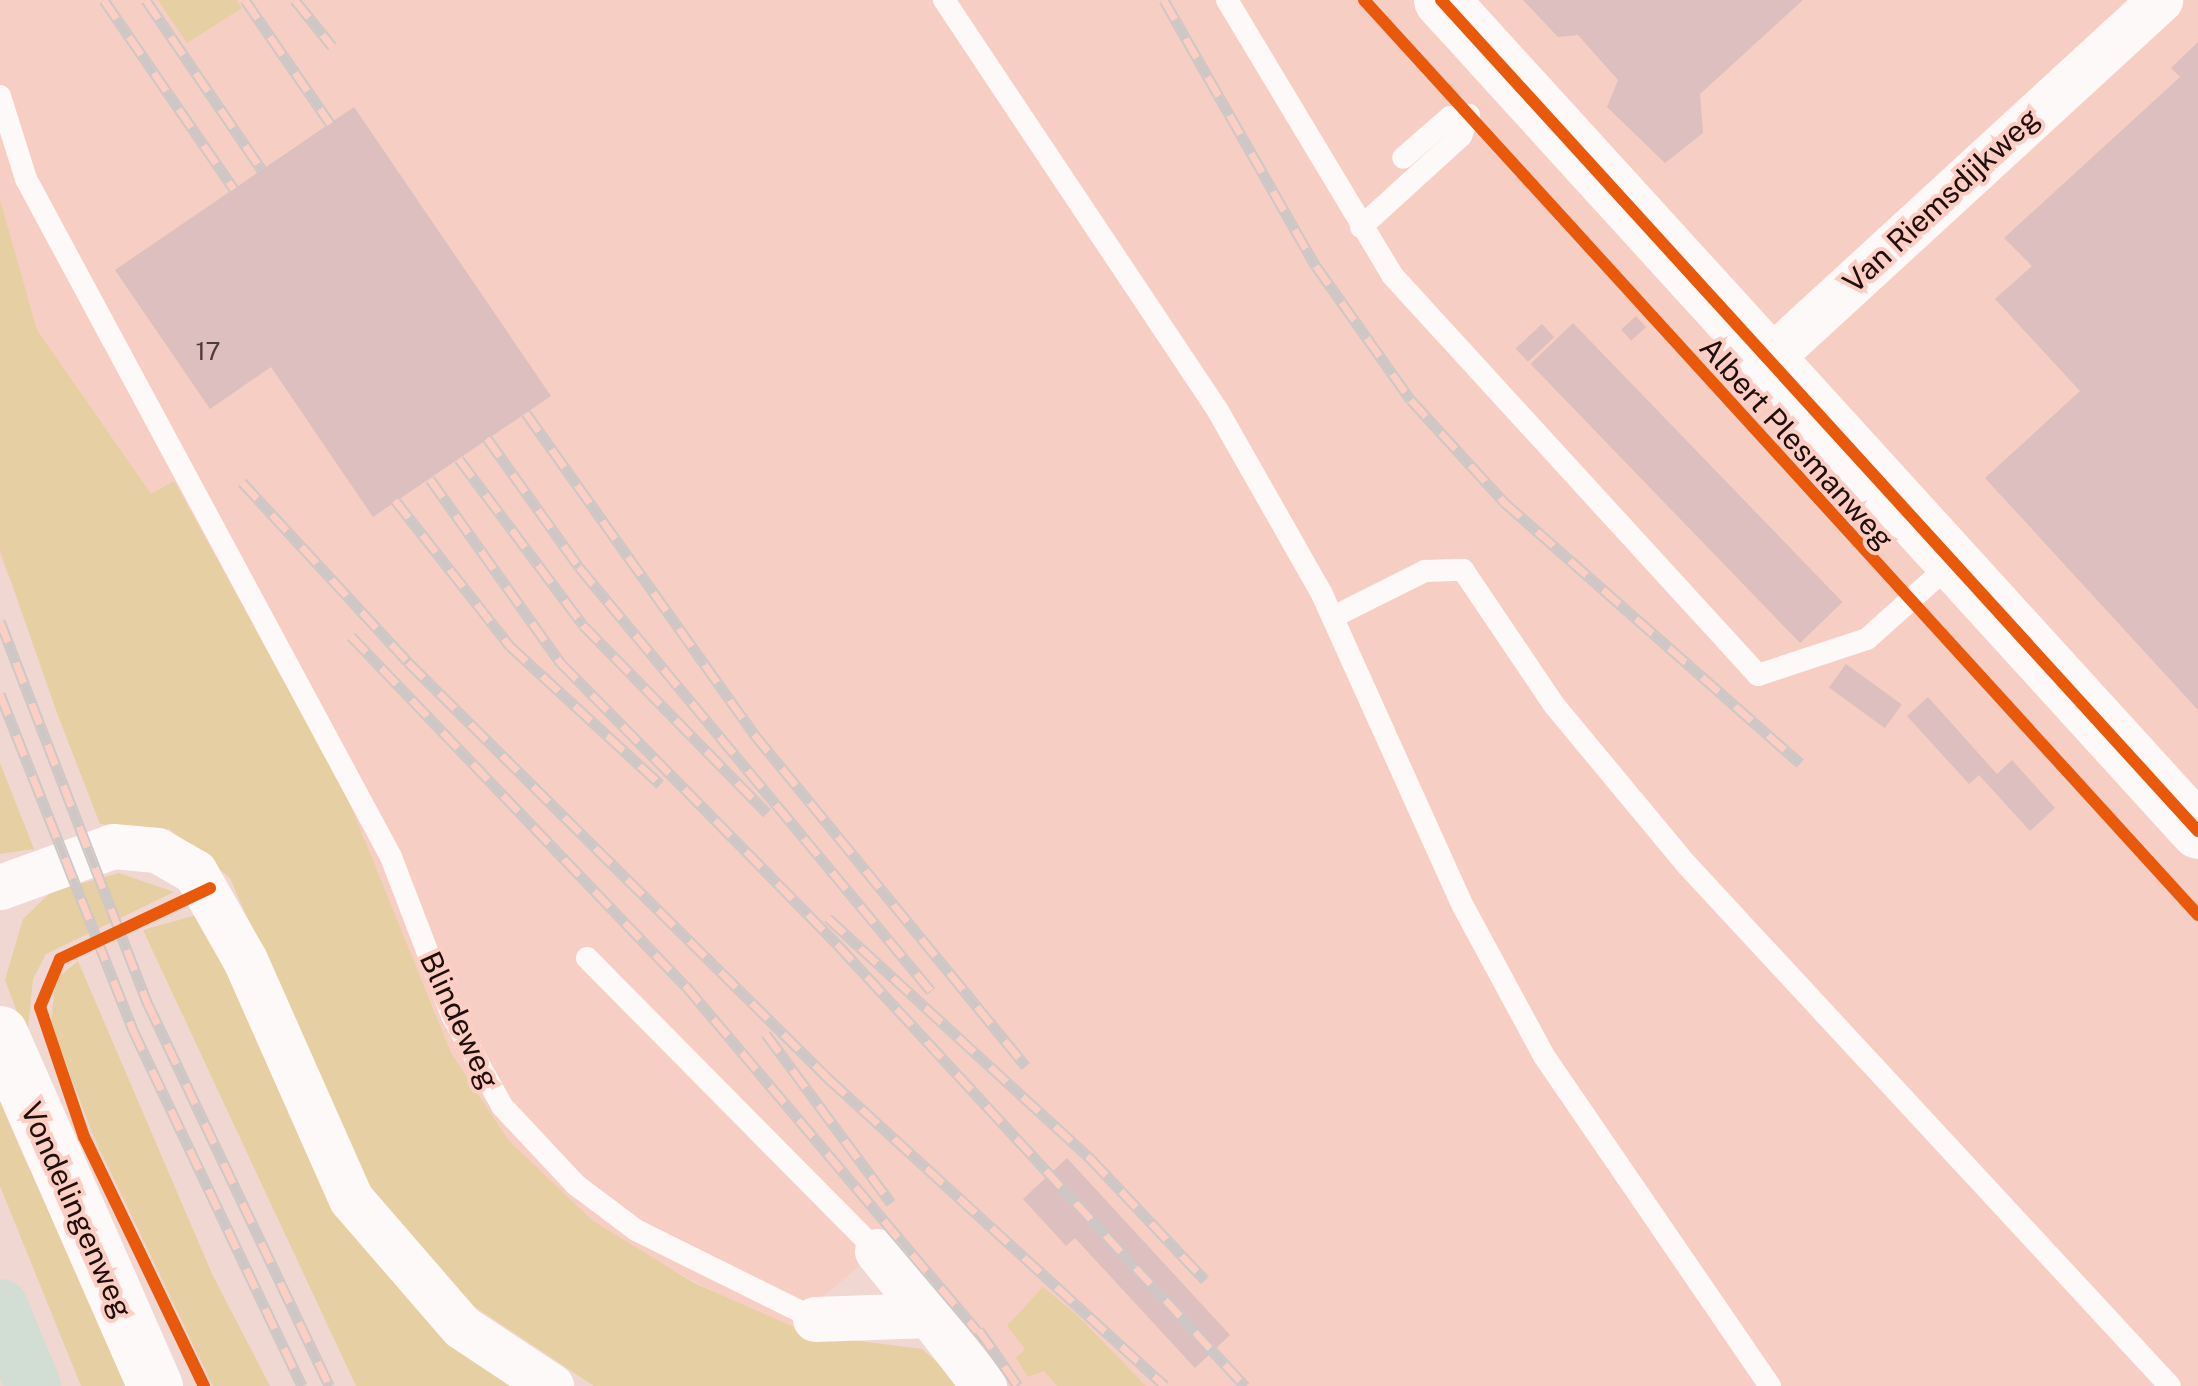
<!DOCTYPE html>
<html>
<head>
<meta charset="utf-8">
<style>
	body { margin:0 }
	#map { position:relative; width:2198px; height:1386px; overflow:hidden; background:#f0d7d1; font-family:"Public Sans",sans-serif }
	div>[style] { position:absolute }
	.built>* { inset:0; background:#f6cec3 }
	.green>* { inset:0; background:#e6cfa2 }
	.building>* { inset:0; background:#dcbfbe; transform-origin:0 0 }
	.lane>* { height:22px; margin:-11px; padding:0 11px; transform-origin:11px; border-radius:11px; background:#fdf9f8 }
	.street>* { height:45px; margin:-22.5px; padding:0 22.5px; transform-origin:22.5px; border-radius:22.5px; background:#fdf9f8 }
	.secondary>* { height:55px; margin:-27.5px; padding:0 27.5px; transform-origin:27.5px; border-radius:27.5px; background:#fdf9f8 }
	.highway>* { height:55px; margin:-27.5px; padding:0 27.5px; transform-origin:27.5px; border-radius:27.5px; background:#d2ddd4 }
	.rail>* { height:11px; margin-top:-5.5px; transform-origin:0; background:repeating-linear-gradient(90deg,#fdcfc4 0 22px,#cec7c6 0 44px); box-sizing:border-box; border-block:2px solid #cec7c6 }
	.cycleway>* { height:12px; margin:-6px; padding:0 6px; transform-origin:6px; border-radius:6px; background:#e8590c }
	span { translate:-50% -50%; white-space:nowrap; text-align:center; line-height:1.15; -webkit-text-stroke:8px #fdcfc4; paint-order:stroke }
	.number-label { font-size:25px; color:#4f3c3a }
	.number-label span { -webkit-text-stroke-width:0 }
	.street-label { font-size:30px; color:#1f0f0c }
</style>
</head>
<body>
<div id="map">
	<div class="built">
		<i style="clip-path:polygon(0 0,2198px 0,2198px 1386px,1004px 1386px,891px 1239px,819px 1300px,810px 1342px,578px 1220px,10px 580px,0 557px)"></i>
	</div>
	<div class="green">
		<i style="clip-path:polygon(158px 0,236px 0,242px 8px,187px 43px)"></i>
		<i style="clip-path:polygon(0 200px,37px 330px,151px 494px,174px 481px,346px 794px,451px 1053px,509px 1141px,593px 1221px,694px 1283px,812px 1335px,922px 1349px,964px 1386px,594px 1386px,451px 1291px,364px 1188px,230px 878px,169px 829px,100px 824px,57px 713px,0 550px)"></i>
		<i style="clip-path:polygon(0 763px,34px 849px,0 854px)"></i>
		<i style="clip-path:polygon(119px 873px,174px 892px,46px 954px,33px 979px,27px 1038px,5px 980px,23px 919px,51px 892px)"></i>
		<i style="clip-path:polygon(200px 914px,334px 1210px,424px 1317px,514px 1386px,356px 1386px,143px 930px)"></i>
		<i style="clip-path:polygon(78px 961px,213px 1276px,270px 1386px,213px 1386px,92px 1133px,51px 1022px,56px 979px)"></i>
		<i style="clip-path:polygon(0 1101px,22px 1153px,133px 1386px,81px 1386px,0 1186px)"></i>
		<i style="clip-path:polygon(1043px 1287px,1077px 1315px,1146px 1386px,1057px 1386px,1044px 1371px,1028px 1377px,1016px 1358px,1025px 1349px,1007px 1326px)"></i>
	</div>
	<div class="building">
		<i style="clip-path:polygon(1523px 0,1803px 0,1700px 94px,1703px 133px,1665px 163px,1607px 107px,1618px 80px,1578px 35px,1558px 37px)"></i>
		<i style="clip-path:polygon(2198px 42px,2198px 710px,1985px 478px,2080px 391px,1995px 299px,2032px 266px,2004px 238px,2180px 77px,2171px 68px)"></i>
		<i style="clip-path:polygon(354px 107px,551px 396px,373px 517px,271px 367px,210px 409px,115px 270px)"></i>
		<i style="left:1636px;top:316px;width:15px;height:20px;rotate:48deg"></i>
		<i style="left:1573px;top:323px;width:388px;height:59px;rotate:46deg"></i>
		<i style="left:1542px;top:324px;width:18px;height:36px;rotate:47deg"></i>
		<i style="left:1846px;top:664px;width:69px;height:29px;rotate:36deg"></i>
		<i style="clip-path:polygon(1928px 697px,1997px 774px,2012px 760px,2055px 808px,2030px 831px,1979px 775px,1969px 784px,1907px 716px)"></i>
		<i style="clip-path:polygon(1067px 1158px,1230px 1335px,1195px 1368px,1075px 1238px,1066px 1246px,1023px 1199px)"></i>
	</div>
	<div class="lane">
		<i style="left:944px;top:0;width:494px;rotate:56.3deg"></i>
		<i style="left:1218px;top:411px;width:208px;rotate:60.4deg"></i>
		<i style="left:1321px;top:592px;width:347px;rotate:65.7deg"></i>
		<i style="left:1464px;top:908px;width:168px;rotate:61.6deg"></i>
		<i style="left:1544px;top:1056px;width:400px;rotate:55.6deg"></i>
		<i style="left:1227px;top:0;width:321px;rotate:59deg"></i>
		<i style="left:1392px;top:275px;width:542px;rotate:47.54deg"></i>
		<i style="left:1758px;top:675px;width:115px;rotate:-18.3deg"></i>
		<i style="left:1867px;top:639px;width:118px;rotate:-41.9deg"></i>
		<i style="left:0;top:96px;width:87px;rotate:72.6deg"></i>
		<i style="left:26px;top:179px;width:770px;rotate:61.7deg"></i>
		<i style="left:391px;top:857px;width:170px;rotate:69deg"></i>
		<i style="left:452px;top:1016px;width:103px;rotate:60.9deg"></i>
		<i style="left:502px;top:1106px;width:108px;rotate:46.9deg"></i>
		<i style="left:576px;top:1185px;width:75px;rotate:36.9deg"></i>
		<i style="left:636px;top:1230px;width:200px;rotate:26.4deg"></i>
		<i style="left:1361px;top:227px;width:135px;rotate:-42.3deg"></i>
		<i style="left:1461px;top:136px;width:22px;rotate:-69deg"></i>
		<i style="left:1469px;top:115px;width:19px;rotate:174deg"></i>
		<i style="left:1450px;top:117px;width:62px;rotate:138.9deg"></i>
		<i style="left:1333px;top:617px;width:103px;rotate:-26.6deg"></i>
		<i style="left:1425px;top:571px;width:38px;rotate:-2deg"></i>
		<i style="left:1463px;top:570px;width:163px;rotate:56deg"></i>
		<i style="left:1554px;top:705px;width:208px;rotate:50.3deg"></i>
		<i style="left:1687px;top:865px;width:710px;rotate:47.17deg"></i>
		<i style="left:587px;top:958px;width:412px;rotate:45.3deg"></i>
	</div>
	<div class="street">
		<i style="left:1767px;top:361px;width:534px;rotate:-42.57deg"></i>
		<i style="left:0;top:887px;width:120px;rotate:-19.9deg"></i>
		<i style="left:113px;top:846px;width:44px;rotate:5.2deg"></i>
		<i style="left:157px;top:850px;width:44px;rotate:30.1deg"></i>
		<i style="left:195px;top:872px;width:101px;rotate:60.4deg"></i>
		<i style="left:245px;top:960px;width:261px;rotate:66.1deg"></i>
		<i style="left:351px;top:1199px;width:169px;rotate:49.1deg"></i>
		<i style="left:462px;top:1327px;width:107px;rotate:33.5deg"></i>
		<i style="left:877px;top:1251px;width:82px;rotate:50.9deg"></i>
		<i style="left:815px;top:1319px;width:114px;rotate:-2deg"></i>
		<i style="left:929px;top:1315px;width:90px;rotate:52.2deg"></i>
	</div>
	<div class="secondary">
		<i style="left:1441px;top:0;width:1124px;rotate:47.67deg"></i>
		<i style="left:0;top:1033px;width:386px;rotate:66.3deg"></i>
	</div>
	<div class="highway">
		<i style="left:0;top:1306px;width:87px;rotate:67.6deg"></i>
	</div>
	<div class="rail">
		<i style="left:104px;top:0;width:229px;rotate:55.5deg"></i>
		<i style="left:146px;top:0;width:206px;rotate:55.7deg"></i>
		<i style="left:245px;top:0;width:150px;rotate:55.4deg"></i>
		<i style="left:295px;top:0;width:59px;rotate:51.2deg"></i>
		<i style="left:1164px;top:0;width:306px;rotate:60.3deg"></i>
		<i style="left:1316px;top:266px;width:164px;rotate:54.7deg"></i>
		<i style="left:1411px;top:400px;width:138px;rotate:47.6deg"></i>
		<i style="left:1504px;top:502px;width:395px;rotate:41.4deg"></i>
		<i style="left:526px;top:413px;width:394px;rotate:54.6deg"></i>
		<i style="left:754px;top:734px;width:429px;rotate:50.7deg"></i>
		<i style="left:487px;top:438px;width:158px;rotate:54.5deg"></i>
		<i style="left:579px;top:567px;width:551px;rotate:50.3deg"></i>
		<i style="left:459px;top:459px;width:207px;rotate:53.2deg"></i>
		<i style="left:583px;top:625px;width:263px;rotate:45.6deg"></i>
		<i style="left:430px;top:479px;width:226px;rotate:54.6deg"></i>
		<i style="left:561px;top:663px;width:394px;rotate:45.5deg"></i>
		<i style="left:837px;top:944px;width:602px;rotate:47.29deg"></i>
		<i style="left:242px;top:482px;width:245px;rotate:47.3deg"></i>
		<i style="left:408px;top:662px;width:593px;rotate:44.73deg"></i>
		<i style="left:829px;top:1079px;width:455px;rotate:42.4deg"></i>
		<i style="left:395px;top:500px;width:186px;rotate:51.8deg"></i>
		<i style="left:510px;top:646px;width:204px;rotate:42.6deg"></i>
		<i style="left:0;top:621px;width:411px;rotate:68.9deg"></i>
		<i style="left:148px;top:1004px;width:423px;rotate:64.6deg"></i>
		<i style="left:351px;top:636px;width:483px;rotate:46.3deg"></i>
		<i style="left:685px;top:985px;width:468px;rotate:49.8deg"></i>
		<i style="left:0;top:694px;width:361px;rotate:68.4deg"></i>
		<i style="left:133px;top:1030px;width:394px;rotate:64.6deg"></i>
		<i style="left:828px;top:918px;width:357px;rotate:42.5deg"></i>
		<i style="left:1091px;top:1159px;width:166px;rotate:46.7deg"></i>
		<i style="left:766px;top:1034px;width:210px;rotate:53.5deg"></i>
		<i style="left:979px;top:1330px;width:68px;rotate:55.1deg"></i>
	</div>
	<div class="cycleway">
		<i style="left:1364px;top:0;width:1238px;rotate:47.65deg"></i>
		<i style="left:1441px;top:0;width:1124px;rotate:47.67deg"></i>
		<i style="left:204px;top:1386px;width:276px;rotate:-115.7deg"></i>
		<i style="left:84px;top:1137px;width:137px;rotate:-108.7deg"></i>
		<i style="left:40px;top:1007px;width:52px;rotate:-67.4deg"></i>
		<i style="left:60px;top:959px;width:166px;rotate:-25.3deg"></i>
	</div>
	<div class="number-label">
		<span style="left:208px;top:351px">17</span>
	</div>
	<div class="street-label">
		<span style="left:1941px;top:200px;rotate:-43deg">Van Riemsdijkweg</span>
		<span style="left:1797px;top:443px;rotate:48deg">Albert Plesmanweg</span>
		<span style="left:460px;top:1020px;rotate:65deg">Blindeweg</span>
		<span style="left:77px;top:1210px;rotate:66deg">Vondelingenweg</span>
	</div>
</div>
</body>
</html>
